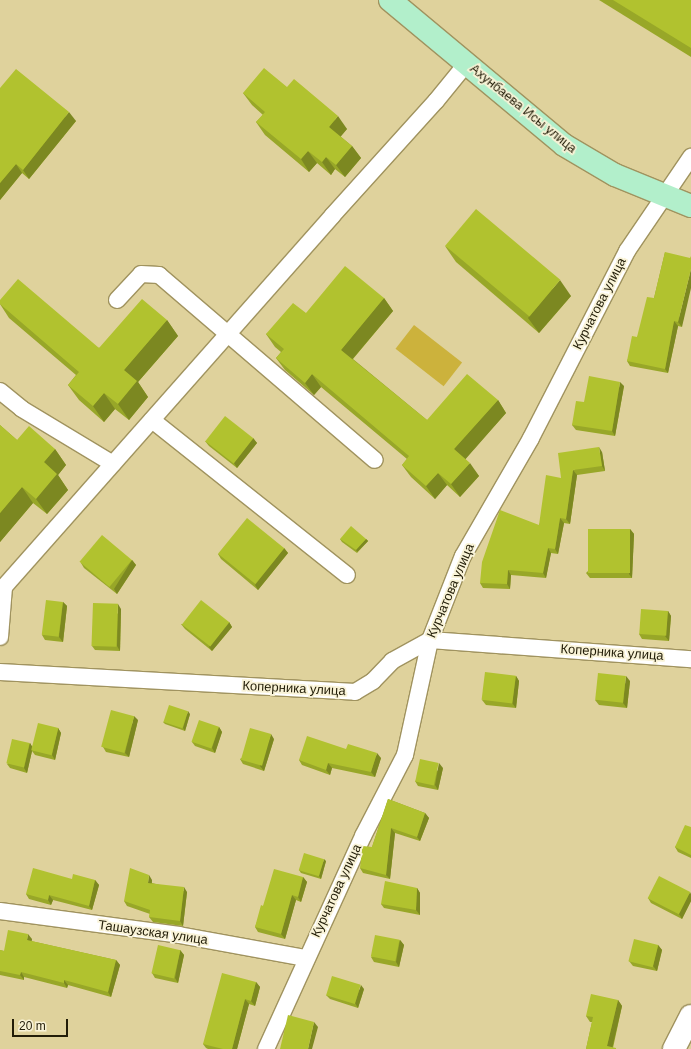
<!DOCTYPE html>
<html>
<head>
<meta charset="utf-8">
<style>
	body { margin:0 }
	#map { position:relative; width:691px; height:1049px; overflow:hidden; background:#dfd29c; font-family:Helvetica,sans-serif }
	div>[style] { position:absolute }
	.green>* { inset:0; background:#ccb23c; transform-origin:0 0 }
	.roads { filter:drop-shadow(1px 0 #a0935f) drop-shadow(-1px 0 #a0935f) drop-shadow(0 1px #a0935f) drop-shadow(0 -1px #a0935f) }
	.street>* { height:16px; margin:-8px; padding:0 8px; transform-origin:8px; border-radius:8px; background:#fff }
	.secondary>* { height:22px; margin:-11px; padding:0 11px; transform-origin:11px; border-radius:11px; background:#fff }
	.primary>* { height:22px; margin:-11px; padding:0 11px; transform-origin:11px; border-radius:11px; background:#b2efcb }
	.wall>* { inset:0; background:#98a728 }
	.shaded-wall>* { inset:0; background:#7c8821; transform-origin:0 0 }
	.building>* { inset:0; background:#b1c22f; transform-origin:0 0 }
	span { translate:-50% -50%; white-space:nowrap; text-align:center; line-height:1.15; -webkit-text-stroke:3.5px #f9f3d7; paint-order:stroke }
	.street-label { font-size:13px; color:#221d08 }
	.scale { position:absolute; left:12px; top:1019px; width:56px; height:18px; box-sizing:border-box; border:2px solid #221d08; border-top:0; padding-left:5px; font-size:12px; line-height:14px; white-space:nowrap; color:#221d08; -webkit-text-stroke:3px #f9f3d7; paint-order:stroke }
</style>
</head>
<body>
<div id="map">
	<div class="green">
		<i style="left:414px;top:325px;width:61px;height:30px;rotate:38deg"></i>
	</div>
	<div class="roads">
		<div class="street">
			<i style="left:117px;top:300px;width:35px;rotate:-47deg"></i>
			<i style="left:141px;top:274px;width:18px;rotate:3deg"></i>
			<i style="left:159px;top:275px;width:284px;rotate:40.6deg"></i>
			<i style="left:0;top:391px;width:28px;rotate:39deg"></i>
			<i style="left:22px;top:409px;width:106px;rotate:31.1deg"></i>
			<i style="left:152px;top:420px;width:249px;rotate:38.5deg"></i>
			<i style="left:0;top:637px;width:50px;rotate:-85.4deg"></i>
			<i style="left:4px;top:587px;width:495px;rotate:-48.5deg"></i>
			<i style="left:332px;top:216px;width:155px;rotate:-47.9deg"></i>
			<i style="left:436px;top:101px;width:49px;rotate:-50.8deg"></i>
			<i style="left:0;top:672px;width:356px;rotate:3.2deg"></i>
			<i style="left:355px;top:692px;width:21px;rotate:-31deg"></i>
			<i style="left:373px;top:681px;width:28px;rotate:-46deg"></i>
			<i style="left:392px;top:661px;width:43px;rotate:-28.9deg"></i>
			<i style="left:430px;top:640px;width:262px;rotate:4.2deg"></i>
			<i style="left:0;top:911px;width:181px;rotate:7.6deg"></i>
			<i style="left:179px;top:935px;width:129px;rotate:10.3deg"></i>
			<i style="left:266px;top:1049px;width:234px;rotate:-65.5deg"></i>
			<i style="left:363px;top:836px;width:91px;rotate:-62.6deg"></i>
			<i style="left:405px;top:755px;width:118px;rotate:-77.7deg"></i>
			<i style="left:430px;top:640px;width:90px;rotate:-68.6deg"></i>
			<i style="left:463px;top:556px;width:136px;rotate:-60deg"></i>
			<i style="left:531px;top:438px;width:210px;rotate:-62.8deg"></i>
			<i style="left:627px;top:251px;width:114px;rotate:-55.8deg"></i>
		</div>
		<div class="secondary">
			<i style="left:674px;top:1049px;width:37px;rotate:-63deg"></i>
		</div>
		<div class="primary">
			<i style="left:390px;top:0;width:226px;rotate:39.8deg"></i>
			<i style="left:564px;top:145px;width:59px;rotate:30.5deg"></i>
			<i style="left:615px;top:175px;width:82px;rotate:22.2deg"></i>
		</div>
	</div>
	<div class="wall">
		<i style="clip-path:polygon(599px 0,691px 0,691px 57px)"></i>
		<i style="clip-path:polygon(287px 87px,347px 129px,340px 136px,352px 146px,361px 158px,345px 177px,335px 169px,331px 175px,317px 163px,309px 172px,265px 135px,256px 122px,263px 115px,252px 105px,243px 93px)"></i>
		<i style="clip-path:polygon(0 88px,76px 121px,29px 179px,22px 173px,0 200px)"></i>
		<i style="clip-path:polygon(445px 246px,571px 296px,539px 333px,456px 262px)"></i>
		<i style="clip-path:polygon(665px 252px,682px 327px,678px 326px,668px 373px,630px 366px,627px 361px,654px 298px)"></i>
		<i style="clip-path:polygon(384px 298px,393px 311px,353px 359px,427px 420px,498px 400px,506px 413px,465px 459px,479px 476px,460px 497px,447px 485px,435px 499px,411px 477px,402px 465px,407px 459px,321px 387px,314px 395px,285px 370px,276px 358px,281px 352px,275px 347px,266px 334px,306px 313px)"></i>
		<i style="clip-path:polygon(0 300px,99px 348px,167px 320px,178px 336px,138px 382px,148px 397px,129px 420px,115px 409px,104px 422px,79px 400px,68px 385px,76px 375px,9px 318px,0 304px)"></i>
		<i style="clip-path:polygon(624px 386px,615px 436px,576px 430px,572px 425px,584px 402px)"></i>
		<i style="clip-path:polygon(0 425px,17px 440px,55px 449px,66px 465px,58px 475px,68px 490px,47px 514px,33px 503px,0 542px)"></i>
		<i style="clip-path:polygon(253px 438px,257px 443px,237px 468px,209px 446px,205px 441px)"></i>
		<i style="clip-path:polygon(602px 452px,605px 471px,577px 475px,570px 524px,564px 523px,558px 554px,551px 553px,546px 578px,511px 575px,510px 589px,483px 588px,480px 583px,539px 525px,561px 478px)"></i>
		<i style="clip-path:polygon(630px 529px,634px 534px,632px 578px,590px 578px,586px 573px)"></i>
		<i style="clip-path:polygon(340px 539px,366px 539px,368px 541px,357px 553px,342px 542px)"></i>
		<i style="clip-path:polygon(284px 548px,288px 553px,258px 590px,221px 559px,218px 554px)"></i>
		<i style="clip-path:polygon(132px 560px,136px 565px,117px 594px,84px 568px,81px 563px)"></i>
		<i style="clip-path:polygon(63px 602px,67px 606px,63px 642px,45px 640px,42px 635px)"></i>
		<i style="clip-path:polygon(121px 609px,120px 651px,95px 650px,92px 646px)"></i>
		<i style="clip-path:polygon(668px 611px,671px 616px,669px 641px,642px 639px,639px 634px)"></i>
		<i style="clip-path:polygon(229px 622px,232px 627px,212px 651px,185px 629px,181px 624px)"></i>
		<i style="clip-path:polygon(516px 676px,519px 681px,516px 708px,486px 705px,482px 700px)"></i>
		<i style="clip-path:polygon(630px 681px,627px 708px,599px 705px,595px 700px)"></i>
		<i style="clip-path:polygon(190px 714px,185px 731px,165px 724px,163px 722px)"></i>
		<i style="clip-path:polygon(138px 720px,129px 757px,106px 752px,103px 747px)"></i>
		<i style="clip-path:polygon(219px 727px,222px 732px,215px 753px,195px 746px,192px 742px)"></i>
		<i style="clip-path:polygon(58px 728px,61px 733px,55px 760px,35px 755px,32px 751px,27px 773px,10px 768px,7px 764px,30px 743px,32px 747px)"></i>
		<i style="clip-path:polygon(274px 739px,264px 771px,243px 764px,240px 759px)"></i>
		<i style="clip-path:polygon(346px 749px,381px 758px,375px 777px,332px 768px,330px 775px,302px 765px,299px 760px)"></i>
		<i style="clip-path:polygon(443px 768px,438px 790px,418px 786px,415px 781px)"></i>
		<i style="clip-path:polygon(388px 799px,425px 813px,429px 818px,420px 841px,395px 833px,390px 879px,363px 873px,360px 868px,372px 847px)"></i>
		<i style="clip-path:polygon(691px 827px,691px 858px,678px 852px,675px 847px)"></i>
		<i style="clip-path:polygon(326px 861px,321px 879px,301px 873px,299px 870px)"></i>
		<i style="clip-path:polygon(303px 877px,307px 882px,301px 902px,296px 900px,285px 939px,258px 932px,255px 927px,263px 906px)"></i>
		<i style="clip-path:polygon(72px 879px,95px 880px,99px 885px,92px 910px,53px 900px,51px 905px,29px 899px,26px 894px)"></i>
		<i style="clip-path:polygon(152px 880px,152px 883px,187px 892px,183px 926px,153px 922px,149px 917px,150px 914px,127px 906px,124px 901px)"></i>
		<i style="clip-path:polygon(417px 888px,420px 893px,420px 915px,384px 908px,381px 904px)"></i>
		<i style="clip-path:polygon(691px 894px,691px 901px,682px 919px,651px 903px,648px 898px)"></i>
		<i style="clip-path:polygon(32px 939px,31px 941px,116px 960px,120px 965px,111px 997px,68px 985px,67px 988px,24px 977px,24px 980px,0 975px,0 950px,4px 951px)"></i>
		<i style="clip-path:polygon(400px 940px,404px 945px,399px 967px,374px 962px,371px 957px)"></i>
		<i style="clip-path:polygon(658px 945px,662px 950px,657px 971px,633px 966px,629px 961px)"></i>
		<i style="clip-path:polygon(180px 950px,184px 955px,178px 983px,155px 978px,152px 973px)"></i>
		<i style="clip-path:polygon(256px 982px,260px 987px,255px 1006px,249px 1004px,237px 1049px,208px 1049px,206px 1048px,203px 1044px)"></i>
		<i style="clip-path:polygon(364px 989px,358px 1008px,330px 999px,326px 995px)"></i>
		<i style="clip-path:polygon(618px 1000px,622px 1006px,613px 1048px,586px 1049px,592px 1022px,590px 1022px,586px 1016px)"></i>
	</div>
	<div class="shaded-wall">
		<i style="clip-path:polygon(69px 112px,76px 121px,29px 179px,23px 170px)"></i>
		<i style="clip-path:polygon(338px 116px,347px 129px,338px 140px,329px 127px)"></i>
		<i style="clip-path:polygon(352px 146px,361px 158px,345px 177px,336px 165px)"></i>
		<i style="clip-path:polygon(308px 151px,317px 163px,309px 172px,301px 159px)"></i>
		<i style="clip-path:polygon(326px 157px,335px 169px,331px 175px,322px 162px)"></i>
		<i style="clip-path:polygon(16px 164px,22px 173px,0 200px,0 183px)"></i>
		<i style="clip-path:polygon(691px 269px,691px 288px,682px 327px,678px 322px)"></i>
		<i style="clip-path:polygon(560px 280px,571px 296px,539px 333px,528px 318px)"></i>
		<i style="clip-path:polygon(384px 298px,393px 311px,350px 362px,341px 350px)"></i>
		<i style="clip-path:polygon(167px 320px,178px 336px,138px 382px,148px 397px,129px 420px,118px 404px,124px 370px)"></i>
		<i style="clip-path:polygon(674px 321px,678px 326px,668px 373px,665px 369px)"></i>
		<i style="clip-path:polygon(312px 374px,321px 387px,314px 395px,305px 383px)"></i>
		<i style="clip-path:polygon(620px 382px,624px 386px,615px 436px,612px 431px)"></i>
		<i style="clip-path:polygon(104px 393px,115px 409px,104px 422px,93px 406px)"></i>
		<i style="clip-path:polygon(498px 400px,506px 413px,463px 462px,454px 449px)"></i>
		<i style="clip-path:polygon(253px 438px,257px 443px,237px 468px,234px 463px)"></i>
		<i style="clip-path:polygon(599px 447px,602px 452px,605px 471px,602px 466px)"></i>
		<i style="clip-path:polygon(55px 449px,66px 465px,58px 475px,68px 490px,47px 514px,36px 499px,44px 462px)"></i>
		<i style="clip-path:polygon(470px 463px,479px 476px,460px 497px,451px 484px)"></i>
		<i style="clip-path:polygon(573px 470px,577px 475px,570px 524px,566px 519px)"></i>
		<i style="clip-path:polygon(438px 473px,447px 485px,435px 499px,426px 486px)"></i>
		<i style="clip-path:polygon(22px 487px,33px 503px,0 542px,0 513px)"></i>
		<i style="clip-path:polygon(560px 518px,564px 523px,558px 554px,555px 549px)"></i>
		<i style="clip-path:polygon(630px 529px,634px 534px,632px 578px,629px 574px)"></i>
		<i style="left:366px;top:539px;width:3px;height:15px;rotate:45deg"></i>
		<i style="clip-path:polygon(284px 548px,288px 553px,258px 590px,255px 585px)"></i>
		<i style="clip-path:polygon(548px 548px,551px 553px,546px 578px,543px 573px)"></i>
		<i style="clip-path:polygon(132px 560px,136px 565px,117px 594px,114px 589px)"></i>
		<i style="clip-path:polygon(508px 570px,511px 575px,510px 589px,507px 584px)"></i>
		<i style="clip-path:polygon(63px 602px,67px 606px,63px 642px,59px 637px)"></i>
		<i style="clip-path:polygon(118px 604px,121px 609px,120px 651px,117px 646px)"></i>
		<i style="clip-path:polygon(668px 611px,671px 616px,669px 641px,665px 636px)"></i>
		<i style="clip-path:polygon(229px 622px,232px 627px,212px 651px,209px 647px)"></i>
		<i style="clip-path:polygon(516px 676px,519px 681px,516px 708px,512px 703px)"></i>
		<i style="clip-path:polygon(626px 676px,630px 681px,627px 708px,623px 703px)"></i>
		<i style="clip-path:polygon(188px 711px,190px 714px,185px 731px,183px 728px)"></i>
		<i style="clip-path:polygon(134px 716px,138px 720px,129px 757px,125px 753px)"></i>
		<i style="clip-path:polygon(219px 727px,222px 732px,215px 753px,212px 748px)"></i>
		<i style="clip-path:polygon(58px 728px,61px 733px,55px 760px,52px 755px)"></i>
		<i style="clip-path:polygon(271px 734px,274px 739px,264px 771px,260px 766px)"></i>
		<i style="clip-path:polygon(30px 743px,33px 748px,32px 750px,32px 751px,27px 773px,24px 768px)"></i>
		<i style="clip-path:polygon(377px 753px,381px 758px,375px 777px,371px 772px)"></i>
		<i style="clip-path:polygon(328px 763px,332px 768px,330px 775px,326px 770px)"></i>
		<i style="clip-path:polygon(439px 763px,443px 768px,438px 790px,435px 785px)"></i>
		<i style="clip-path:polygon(425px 813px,429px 818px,420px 841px,417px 837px)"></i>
		<i style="clip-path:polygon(391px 828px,395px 833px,390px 879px,386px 875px)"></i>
		<i style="clip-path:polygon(324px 859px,326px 861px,321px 879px,319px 876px)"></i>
		<i style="clip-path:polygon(149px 875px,152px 880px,151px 888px,148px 883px)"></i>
		<i style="clip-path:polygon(303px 877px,307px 882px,301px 902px,298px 897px)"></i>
		<i style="clip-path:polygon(95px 880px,99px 885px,92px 910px,89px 906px)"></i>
		<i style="clip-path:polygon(184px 887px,187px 892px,183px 926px,180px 921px)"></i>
		<i style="clip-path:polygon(417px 888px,420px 893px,420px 915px,416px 910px)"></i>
		<i style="clip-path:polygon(690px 892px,691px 894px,691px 901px,682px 919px,679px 914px)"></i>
		<i style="clip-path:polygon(49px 895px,53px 900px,51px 905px,48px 900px)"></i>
		<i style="clip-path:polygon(292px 895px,296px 900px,285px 939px,281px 934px)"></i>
		<i style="clip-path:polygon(28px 934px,32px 939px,31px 945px,27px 940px)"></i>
		<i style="clip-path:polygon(400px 940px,404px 945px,399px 967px,396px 962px)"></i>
		<i style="clip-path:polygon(658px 945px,662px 950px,657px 971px,653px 966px)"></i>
		<i style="clip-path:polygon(180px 950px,184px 955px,178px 983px,175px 978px)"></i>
		<i style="clip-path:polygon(116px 960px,120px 965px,111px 997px,108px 992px)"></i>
		<i style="clip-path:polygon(21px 972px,24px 977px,24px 980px,20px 975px)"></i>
		<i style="clip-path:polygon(64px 980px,68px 985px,67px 988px,64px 983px)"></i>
		<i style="clip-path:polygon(256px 982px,260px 987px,255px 1006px,251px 1001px)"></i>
		<i style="clip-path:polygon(361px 985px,364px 989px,358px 1008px,355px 1003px)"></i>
		<i style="clip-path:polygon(245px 999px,249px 1004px,237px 1049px,232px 1049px)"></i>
		<i style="clip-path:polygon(618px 1000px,622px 1006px,612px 1049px,607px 1046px)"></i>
		<i style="clip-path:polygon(314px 1022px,318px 1027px,312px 1049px,308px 1049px)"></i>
	</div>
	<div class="building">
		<i style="clip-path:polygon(613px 0,691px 0,691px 48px)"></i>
		<i style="clip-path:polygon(264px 68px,287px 87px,294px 79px,338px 116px,329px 127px,352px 146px,336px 165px,326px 157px,322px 162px,308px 151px,301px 159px,256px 122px,265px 112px,243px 93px)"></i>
		<i style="clip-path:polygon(16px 69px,69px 112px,23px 170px,16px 164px,0 183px,0 88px)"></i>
		<i style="left:476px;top:209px;width:110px;height:48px;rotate:40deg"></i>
		<i style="clip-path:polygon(665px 252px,690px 258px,691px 256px,691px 269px,678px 322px,674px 321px,665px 369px,627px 361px,632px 336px,637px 337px,647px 297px,654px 298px)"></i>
		<i style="clip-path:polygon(345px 266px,384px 298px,341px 350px,427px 420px,467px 374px,498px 400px,454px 449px,470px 463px,451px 484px,438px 473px,426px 486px,402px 465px,409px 456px,312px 374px,305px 383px,276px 358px,284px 349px,266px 334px,293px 303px,306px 313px)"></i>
		<i style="clip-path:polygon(18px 279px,99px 348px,142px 299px,167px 320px,124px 370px,137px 381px,118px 404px,104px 393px,93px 406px,68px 385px,79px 372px,0 304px,0 300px)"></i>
		<i style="clip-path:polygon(589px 376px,620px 382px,612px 431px,572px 425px,576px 401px,584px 402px)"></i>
		<i style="left:225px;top:416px;width:36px;height:32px;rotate:38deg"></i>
		<i style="clip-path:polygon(0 425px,17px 440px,29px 426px,55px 449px,44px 462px,57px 474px,36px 499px,22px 487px,0 513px)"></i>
		<i style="clip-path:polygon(599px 447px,602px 466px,573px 470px,566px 519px,560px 518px,555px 549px,548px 548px,543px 573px,508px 570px,507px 584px,480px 583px,482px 562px,500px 510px,539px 525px,546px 475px,561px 478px,558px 453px)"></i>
		<i style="left:247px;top:518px;width:48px;height:46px;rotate:39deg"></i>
		<i style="clip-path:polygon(351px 526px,366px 539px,356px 550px,340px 539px)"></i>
		<i style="left:588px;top:529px;width:42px;height:44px"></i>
		<i style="left:102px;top:535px;width:39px;height:35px;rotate:40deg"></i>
		<i style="left:46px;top:600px;width:17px;height:35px;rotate:7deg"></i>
		<i style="left:201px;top:600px;width:36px;height:31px;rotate:38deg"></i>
		<i style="left:93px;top:603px;width:25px;height:43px;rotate:2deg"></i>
		<i style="left:641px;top:609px;width:27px;height:25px;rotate:4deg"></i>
		<i style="left:485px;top:672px;width:31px;height:28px;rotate:7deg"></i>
		<i style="left:598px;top:673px;width:28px;height:27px;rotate:6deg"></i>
		<i style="left:169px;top:705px;width:20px;height:18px;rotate:18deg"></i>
		<i style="left:111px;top:710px;width:24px;height:38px;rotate:15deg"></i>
		<i style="left:199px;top:720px;width:21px;height:23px;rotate:19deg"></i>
		<i style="left:38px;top:723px;width:21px;height:28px;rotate:14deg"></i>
		<i style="left:250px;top:728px;width:22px;height:33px;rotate:16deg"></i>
		<i style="clip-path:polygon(307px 736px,346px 749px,348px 744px,377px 753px,371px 772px,328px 763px,326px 770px,299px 760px)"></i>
		<i style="left:12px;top:739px;width:18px;height:25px;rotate:13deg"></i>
		<i style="left:420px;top:759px;width:19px;height:23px;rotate:12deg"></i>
		<i style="clip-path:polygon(388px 799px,425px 813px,417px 837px,391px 828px,386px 875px,360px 868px,362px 849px,363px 846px,372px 847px)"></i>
		<i style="clip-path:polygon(685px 825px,691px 827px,691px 855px,675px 847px)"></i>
		<i style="left:304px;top:853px;width:21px;height:18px;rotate:17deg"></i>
		<i style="clip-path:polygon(33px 868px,72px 879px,73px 874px,95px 880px,89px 906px,49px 895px,48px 900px,26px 894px)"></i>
		<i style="clip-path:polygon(130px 868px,149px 875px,148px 883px,184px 887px,180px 921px,149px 917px,150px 910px,124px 901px)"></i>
		<i style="clip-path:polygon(274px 869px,303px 877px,298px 897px,292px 895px,281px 934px,255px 927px,261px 905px,263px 906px)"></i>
		<i style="left:659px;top:876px;width:35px;height:25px;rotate:27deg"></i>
		<i style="clip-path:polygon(385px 881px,417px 888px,416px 910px,381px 904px)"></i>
		<i style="clip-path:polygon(8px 930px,28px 934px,27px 940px,116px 960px,108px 992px,64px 980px,64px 983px,21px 972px,20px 975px,0 971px,0 950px,4px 951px)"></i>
		<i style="left:375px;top:935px;width:25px;height:22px;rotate:11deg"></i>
		<i style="left:634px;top:939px;width:25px;height:23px;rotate:14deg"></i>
		<i style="left:158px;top:945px;width:23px;height:29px;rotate:13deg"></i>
		<i style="clip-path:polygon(222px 973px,256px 982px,251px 1001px,245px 999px,232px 1049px,223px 1049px,203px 1044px)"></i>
		<i style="left:332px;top:976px;width:30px;height:20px;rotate:17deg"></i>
		<i style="clip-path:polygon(591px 994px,618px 1000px,607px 1046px,616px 1048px,616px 1049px,586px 1049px,593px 1017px,586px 1016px)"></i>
		<i style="clip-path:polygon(288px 1015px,314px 1022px,308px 1049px,280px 1049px)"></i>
	</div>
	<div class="street-label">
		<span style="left:523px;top:109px;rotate:39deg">Ахунбаева Исы улица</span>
		<span style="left:600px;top:304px;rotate:-63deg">Курчатова улица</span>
		<span style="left:451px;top:591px;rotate:-67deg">Курчатова улица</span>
		<span style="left:612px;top:653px;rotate:4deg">Коперника улица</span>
		<span style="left:294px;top:689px;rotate:3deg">Коперника улица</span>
		<span style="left:337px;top:891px;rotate:-65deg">Курчатова улица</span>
		<span style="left:153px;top:933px;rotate:8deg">Ташаузская улица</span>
	</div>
	<div class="scale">20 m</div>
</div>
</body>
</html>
